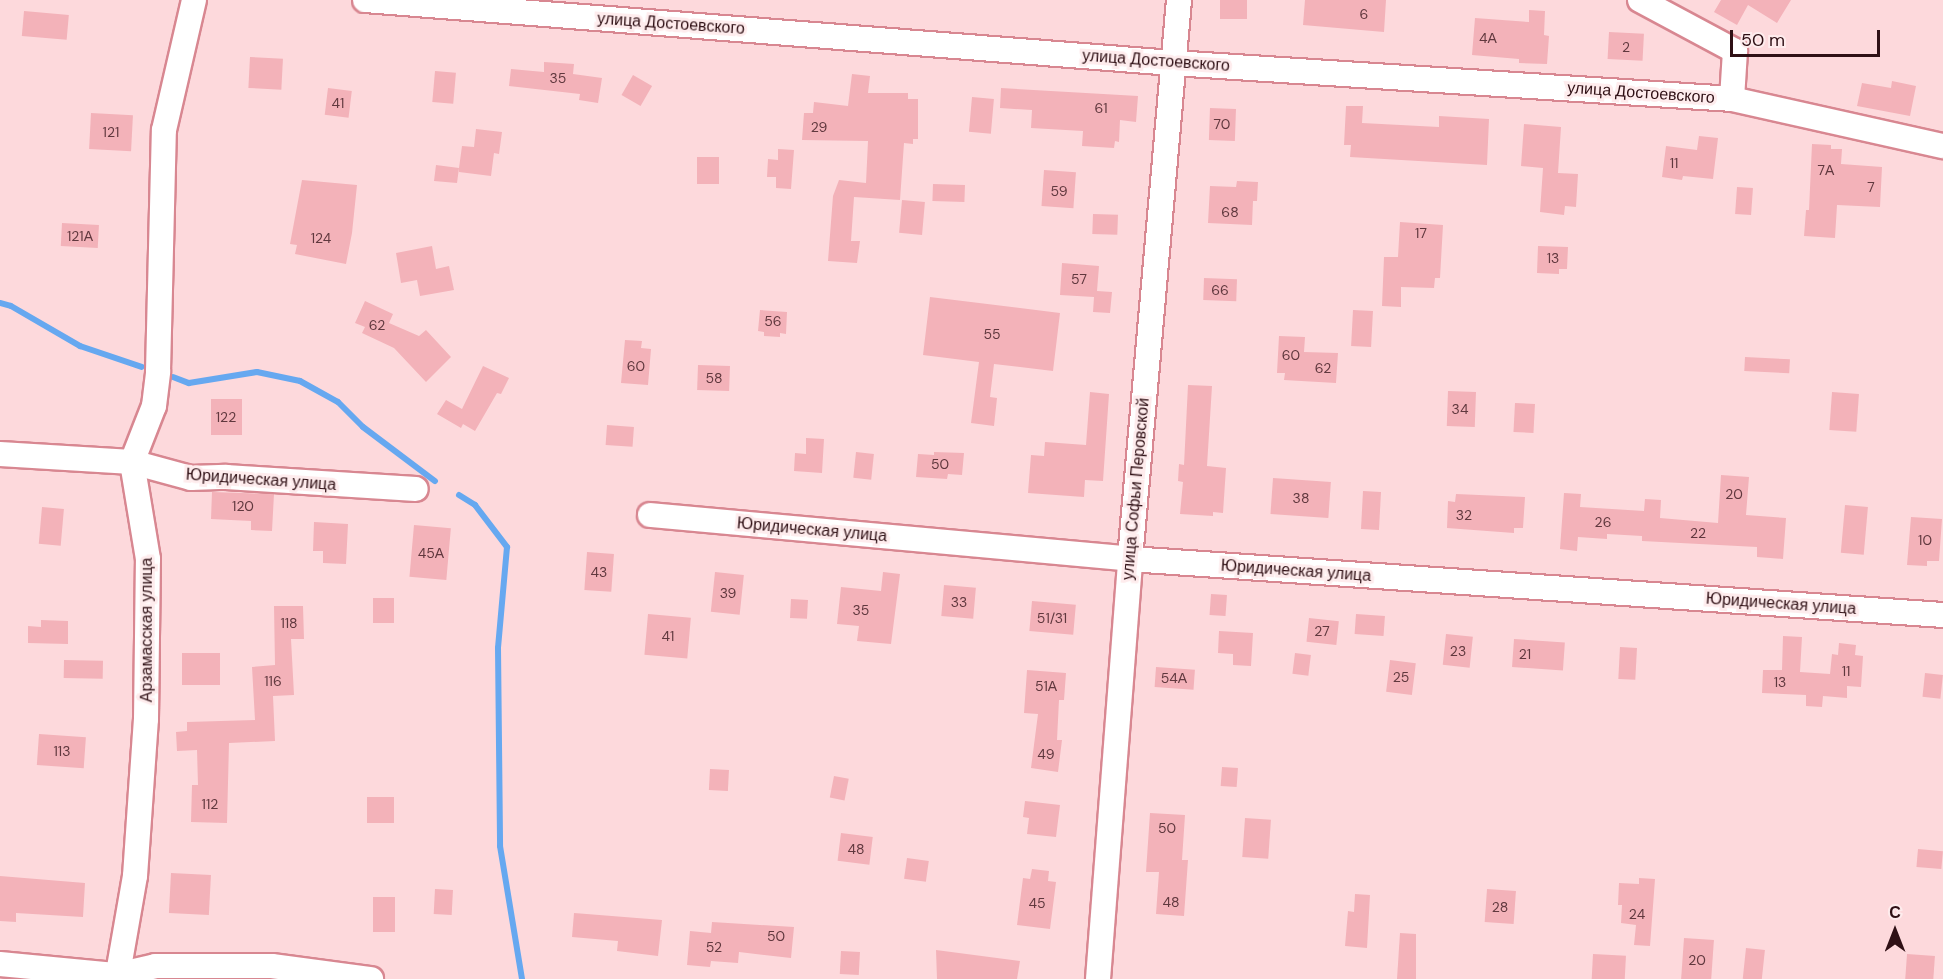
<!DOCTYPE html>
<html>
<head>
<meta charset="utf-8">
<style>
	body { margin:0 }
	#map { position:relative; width:1943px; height:979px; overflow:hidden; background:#fdd9dc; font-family:"DM Sans",sans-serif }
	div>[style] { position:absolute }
	.stream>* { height:6px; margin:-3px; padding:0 3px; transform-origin:3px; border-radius:3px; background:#66a8f0 }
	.building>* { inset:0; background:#f3b2b9; transform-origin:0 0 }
	.roads { filter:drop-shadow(2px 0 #d88791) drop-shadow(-2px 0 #d88791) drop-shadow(0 2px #d88791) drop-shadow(0 -2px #d88791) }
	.street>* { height:24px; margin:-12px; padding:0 12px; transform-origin:12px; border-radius:12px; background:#fff }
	span { translate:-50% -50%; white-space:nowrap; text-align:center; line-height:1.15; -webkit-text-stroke:6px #feeced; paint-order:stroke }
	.number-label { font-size:14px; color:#60383e }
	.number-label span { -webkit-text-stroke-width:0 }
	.street-label { font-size:16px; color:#2f1015 }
	.north { position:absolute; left:1865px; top:901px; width:60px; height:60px; -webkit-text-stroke:4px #feeced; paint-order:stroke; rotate:0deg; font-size:16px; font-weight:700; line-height:24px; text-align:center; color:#2f1015 }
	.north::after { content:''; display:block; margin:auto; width:21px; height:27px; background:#2f1015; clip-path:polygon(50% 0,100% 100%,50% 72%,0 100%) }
	.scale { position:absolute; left:1730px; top:30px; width:150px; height:27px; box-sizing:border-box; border:3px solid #2f1015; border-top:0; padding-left:8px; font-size:18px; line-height:21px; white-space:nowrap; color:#2f1015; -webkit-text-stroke:4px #feeced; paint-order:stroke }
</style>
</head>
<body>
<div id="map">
	<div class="stream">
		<i style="left:0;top:303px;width:11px;rotate:15deg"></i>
		<i style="left:11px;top:306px;width:80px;rotate:30.1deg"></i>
		<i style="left:80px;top:346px;width:65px;rotate:18.7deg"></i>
		<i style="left:173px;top:377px;width:17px;rotate:21deg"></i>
		<i style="left:189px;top:383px;width:69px;rotate:-9.2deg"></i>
		<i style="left:257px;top:372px;width:44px;rotate:11.8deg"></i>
		<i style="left:300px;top:381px;width:43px;rotate:28.9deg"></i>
		<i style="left:338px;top:402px;width:35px;rotate:45deg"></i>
		<i style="left:363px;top:427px;width:90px;rotate:36.9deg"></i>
		<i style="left:459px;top:495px;width:19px;rotate:32deg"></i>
		<i style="left:475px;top:505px;width:53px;rotate:52.7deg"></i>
		<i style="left:507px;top:547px;width:101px;rotate:95.1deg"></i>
		<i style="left:498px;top:648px;width:198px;rotate:89.4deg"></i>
		<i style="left:500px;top:846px;width:135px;rotate:80.6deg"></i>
	</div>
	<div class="building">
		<i style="left:1220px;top:0;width:27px;height:19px"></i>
		<i style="clip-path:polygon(1305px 0,1386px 0,1384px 32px,1303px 25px)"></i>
		<i style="clip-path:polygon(1721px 0,1791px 0,1777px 23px,1748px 5px,1737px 25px,1714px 12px)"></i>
		<i style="clip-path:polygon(1529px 10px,1545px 11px,1544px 35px,1549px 36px,1547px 64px,1519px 63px,1519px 59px,1472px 55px,1475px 18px,1529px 22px)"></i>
		<i style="left:24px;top:11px;width:45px;height:25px;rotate:5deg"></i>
		<i style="left:1609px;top:32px;width:35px;height:27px;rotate:3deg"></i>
		<i style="left:250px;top:57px;width:33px;height:31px;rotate:3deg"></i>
		<i style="clip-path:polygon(544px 62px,574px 64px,573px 74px,602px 78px,598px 103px,579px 100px,580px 94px,509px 86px,511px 69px,544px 72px)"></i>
		<i style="left:435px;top:71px;width:21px;height:31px;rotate:5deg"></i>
		<i style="clip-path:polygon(852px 74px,870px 76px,868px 93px,908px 93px,908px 99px,918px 99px,918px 139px,913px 139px,913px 144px,904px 143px,900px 200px,854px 197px,851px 241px,860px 241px,857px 263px,828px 261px,833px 196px,839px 180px,866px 183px,868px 141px,802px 140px,804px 113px,813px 113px,814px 102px,848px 106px)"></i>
		<i style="left:633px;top:75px;width:22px;height:23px;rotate:30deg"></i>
		<i style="clip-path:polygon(1892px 81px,1916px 86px,1910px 116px,1857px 106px,1862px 83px,1891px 88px)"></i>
		<i style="left:328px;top:88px;width:24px;height:27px;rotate:7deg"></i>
		<i style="clip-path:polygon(1001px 88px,1138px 96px,1136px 122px,1120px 120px,1119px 142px,1115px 141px,1114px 148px,1082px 146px,1083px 131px,1031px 128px,1032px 110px,1000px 108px)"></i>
		<i style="left:972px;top:97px;width:22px;height:35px;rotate:5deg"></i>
		<i style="clip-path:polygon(1346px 106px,1363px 106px,1362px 123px,1439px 127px,1439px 116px,1489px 119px,1487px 165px,1350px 157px,1351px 145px,1344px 145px)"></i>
		<i style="left:1210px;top:108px;width:26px;height:32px;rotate:2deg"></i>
		<i style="left:91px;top:113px;width:42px;height:36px;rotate:3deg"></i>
		<i style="clip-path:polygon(1524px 124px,1561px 127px,1558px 173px,1578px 174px,1576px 207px,1565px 206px,1564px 215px,1540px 212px,1543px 168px,1521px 166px)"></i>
		<i style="clip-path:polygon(476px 129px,502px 132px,499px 154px,494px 153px,491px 176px,459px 172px,459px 168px,457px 183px,434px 181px,436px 165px,459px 168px,462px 146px,474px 147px)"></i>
		<i style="clip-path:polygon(1699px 136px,1718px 138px,1713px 179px,1683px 176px,1682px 180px,1662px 177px,1666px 146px,1697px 150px)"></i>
		<i style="clip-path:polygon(1812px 144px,1831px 145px,1831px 149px,1842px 149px,1841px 164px,1882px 167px,1880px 207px,1837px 205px,1835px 238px,1804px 236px,1806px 210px,1809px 210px)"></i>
		<i style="clip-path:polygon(778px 149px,794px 150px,791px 189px,776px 188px,776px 177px,767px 177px,768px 159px,778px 160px)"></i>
		<i style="left:697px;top:157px;width:22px;height:27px"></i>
		<i style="left:1044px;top:170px;width:32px;height:36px;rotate:4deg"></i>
		<i style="clip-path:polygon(302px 180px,357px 185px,352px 233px,346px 264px,295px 254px,297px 245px,290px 244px)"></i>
		<i style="clip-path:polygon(1237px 181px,1258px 182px,1257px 201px,1253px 201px,1252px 225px,1208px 223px,1210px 186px,1236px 187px)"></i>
		<i style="left:933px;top:184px;width:32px;height:17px;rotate:2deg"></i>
		<i style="left:1737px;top:187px;width:16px;height:27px;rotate:4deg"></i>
		<i style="left:902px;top:200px;width:23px;height:33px;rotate:5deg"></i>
		<i style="left:1093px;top:214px;width:25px;height:20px;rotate:2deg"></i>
		<i style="clip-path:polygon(1400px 222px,1443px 225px,1440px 278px,1435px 278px,1434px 288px,1401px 287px,1401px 307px,1382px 306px,1384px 257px,1398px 257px)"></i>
		<i style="left:62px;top:223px;width:37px;height:23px;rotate:3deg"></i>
		<i style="clip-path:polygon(432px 246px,436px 269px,449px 266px,454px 290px,420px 296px,417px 280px,401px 283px,396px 253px)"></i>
		<i style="clip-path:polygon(1538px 246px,1568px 247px,1567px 269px,1559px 269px,1559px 274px,1537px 273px)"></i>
		<i style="clip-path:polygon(1062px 263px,1099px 266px,1097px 291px,1112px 292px,1110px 313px,1093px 312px,1094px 297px,1060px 295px)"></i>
		<i style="left:1204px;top:278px;width:33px;height:22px;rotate:2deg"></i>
		<i style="clip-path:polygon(930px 297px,1060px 313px,1053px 371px,994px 364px,990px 397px,997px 398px,994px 426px,971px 423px,979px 362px,923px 355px)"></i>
		<i style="clip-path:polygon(365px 301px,393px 314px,389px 323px,419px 336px,426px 330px,451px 357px,426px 382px,394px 348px,362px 333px,365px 327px,355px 323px)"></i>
		<i style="clip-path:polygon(760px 310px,787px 312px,786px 334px,780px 333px,780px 337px,764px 336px,764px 332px,758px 331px)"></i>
		<i style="left:1353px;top:310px;width:20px;height:36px;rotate:3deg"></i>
		<i style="clip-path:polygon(1279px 336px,1305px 337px,1304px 352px,1338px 353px,1336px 383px,1284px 380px,1285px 373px,1277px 373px)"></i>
		<i style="clip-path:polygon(625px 340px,642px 341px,641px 348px,651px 349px,648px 385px,621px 383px)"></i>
		<i style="left:1745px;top:357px;width:45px;height:14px;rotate:3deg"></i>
		<i style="left:698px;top:365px;width:32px;height:25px;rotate:2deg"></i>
		<i style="clip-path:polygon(483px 366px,509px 378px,501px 394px,497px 393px,475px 431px,463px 424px,461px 428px,437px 414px,446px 400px,462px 409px)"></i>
		<i style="clip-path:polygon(1188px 385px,1212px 386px,1207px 466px,1226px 468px,1223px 513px,1213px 512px,1213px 516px,1180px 514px,1183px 482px,1178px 481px,1179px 464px,1184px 465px)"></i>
		<i style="left:1448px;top:391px;width:28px;height:35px;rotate:2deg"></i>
		<i style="clip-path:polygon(1090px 392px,1109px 394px,1103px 481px,1085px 480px,1084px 497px,1028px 493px,1031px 455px,1044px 456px,1045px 442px,1086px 445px)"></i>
		<i style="left:1832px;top:392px;width:27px;height:38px;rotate:4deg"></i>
		<i style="left:211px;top:399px;width:31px;height:36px"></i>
		<i style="left:1515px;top:403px;width:20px;height:29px;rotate:3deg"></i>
		<i style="left:607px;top:425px;width:27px;height:20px;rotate:4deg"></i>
		<i style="clip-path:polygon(806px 438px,824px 439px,822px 473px,794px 471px,795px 453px,806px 454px)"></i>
		<i style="left:856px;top:452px;width:18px;height:26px;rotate:6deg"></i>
		<i style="clip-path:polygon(934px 452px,964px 453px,962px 475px,948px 474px,947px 479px,916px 477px,918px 454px,934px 455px)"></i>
		<i style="clip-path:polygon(1721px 475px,1749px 477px,1746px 515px,1786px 518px,1783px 559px,1757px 557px,1757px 547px,1642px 541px,1642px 536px,1607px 534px,1607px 539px,1578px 537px,1577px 551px,1560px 549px,1564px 493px,1581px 494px,1580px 507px,1644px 511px,1645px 499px,1661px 500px,1660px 518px,1718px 523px)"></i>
		<i style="left:1273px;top:478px;width:58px;height:36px;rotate:4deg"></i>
		<i style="left:1363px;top:491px;width:18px;height:38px;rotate:3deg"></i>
		<i style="clip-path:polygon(212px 492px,274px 494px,272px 531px,251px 530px,251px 521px,211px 519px)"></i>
		<i style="clip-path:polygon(1456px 494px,1525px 497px,1523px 528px,1514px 528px,1514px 533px,1447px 528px,1448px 501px,1455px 502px)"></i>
		<i style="left:1845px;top:505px;width:23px;height:48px;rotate:5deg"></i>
		<i style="left:42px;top:507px;width:22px;height:37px;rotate:5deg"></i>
		<i style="clip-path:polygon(1911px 517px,1942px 519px,1939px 561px,1927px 561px,1927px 566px,1907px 565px)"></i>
		<i style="clip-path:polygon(314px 522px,348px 524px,346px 564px,323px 563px,323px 551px,313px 551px)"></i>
		<i style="left:414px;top:525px;width:37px;height:52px;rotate:5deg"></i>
		<i style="left:587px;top:552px;width:27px;height:38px;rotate:4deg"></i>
		<i style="left:715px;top:572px;width:29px;height:40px;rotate:6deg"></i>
		<i style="clip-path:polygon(883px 572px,900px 574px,891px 644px,857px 641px,859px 626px,837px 624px,841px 587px,881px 591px)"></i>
		<i style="left:944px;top:585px;width:32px;height:31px;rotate:5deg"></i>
		<i style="left:1211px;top:594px;width:16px;height:21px;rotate:4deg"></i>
		<i style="left:373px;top:598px;width:21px;height:25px"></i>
		<i style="left:791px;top:599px;width:17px;height:19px;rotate:3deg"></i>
		<i style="left:1032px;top:601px;width:44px;height:30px;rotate:5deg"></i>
		<i style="clip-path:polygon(274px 606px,303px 606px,304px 639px,291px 639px,294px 695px,273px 696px,275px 741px,229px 743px,227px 823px,191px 822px,192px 785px,198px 785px,197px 750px,177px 751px,176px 732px,187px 731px,187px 722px,255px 720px,252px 667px,275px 665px)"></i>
		<i style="left:648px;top:614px;width:43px;height:41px;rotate:5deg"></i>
		<i style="left:1356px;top:614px;width:29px;height:20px;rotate:4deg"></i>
		<i style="left:1309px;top:618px;width:30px;height:24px;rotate:6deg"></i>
		<i style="clip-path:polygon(41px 620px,68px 621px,68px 644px,28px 643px,28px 626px,41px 627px)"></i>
		<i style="clip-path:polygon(1219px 631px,1253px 633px,1251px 666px,1233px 665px,1233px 654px,1218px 653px)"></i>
		<i style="left:1446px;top:634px;width:27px;height:31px;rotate:6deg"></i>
		<i style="clip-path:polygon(1783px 636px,1802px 637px,1800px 672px,1830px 674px,1832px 654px,1838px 655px,1839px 643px,1856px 645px,1855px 655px,1863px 656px,1861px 687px,1847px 686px,1847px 698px,1823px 696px,1822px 707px,1806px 706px,1806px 695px,1762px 693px,1763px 670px,1782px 670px)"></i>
		<i style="left:1514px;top:639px;width:51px;height:28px;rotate:4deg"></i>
		<i style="left:1620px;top:647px;width:17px;height:32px;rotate:3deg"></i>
		<i style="left:182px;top:653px;width:38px;height:32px"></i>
		<i style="left:1295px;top:653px;width:16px;height:21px;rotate:7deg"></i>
		<i style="left:64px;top:660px;width:39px;height:18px;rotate:1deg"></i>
		<i style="left:1390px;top:660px;width:26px;height:32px;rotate:7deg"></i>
		<i style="left:1156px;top:667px;width:39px;height:20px;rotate:4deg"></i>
		<i style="clip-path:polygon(1027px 670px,1066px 673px,1064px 700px,1059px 700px,1057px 740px,1062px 740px,1058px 772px,1031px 768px,1038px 714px,1024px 713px)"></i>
		<i style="left:1925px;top:673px;width:18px;height:24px;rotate:6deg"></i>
		<i style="left:39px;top:734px;width:47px;height:31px;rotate:4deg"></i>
		<i style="left:1222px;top:767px;width:16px;height:19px;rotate:4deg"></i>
		<i style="left:710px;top:769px;width:19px;height:21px;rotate:3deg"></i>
		<i style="left:834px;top:776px;width:15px;height:22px;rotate:11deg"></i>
		<i style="left:367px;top:797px;width:27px;height:26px"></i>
		<i style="clip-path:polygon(1025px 801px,1060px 805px,1056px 837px,1027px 834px,1029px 818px,1023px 817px)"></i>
		<i style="clip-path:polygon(1150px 813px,1185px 815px,1182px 860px,1188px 860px,1184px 916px,1156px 914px,1159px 872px,1146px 872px)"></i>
		<i style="left:1245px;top:818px;width:26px;height:39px;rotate:4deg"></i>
		<i style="left:841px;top:833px;width:32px;height:28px;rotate:7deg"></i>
		<i style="left:1918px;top:849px;width:25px;height:18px;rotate:5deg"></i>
		<i style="left:907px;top:858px;width:22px;height:21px;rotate:8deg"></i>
		<i style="clip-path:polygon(1032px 869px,1049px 871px,1048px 881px,1056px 882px,1050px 929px,1017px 925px,1023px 878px,1030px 879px)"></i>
		<i style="left:171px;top:873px;width:40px;height:40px;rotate:3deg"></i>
		<i style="clip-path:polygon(0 876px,85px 883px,83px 917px,16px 913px,16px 922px,0 921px)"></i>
		<i style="clip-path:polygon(1639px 878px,1655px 879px,1650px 946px,1634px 945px,1636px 925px,1621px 923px,1622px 905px,1618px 905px,1619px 883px,1639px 884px)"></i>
		<i style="left:435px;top:889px;width:18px;height:25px;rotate:3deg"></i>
		<i style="left:1487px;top:889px;width:29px;height:33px;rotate:4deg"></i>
		<i style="clip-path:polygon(1355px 894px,1370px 895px,1367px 948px,1345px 946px,1348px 911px,1354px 912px)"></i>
		<i style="left:373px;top:897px;width:22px;height:35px"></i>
		<i style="clip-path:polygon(574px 913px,662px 920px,658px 956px,617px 951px,618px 941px,572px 937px)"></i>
		<i style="clip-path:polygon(712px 922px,794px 927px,791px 958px,739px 952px,738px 963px,711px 961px,710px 967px,687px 965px,690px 931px,711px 933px)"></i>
		<i style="clip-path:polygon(1400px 933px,1416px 934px,1416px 979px,1397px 979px)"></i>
		<i style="left:1684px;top:938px;width:30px;height:41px;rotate:4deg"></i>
		<i style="left:1746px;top:948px;width:19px;height:31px;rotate:6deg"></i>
		<i style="clip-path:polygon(936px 950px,1020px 961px,1017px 979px,937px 979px)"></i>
		<i style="left:841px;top:951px;width:19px;height:23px;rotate:3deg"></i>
		<i style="left:1593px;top:954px;width:33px;height:25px;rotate:3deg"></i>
		<i style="left:1907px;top:954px;width:28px;height:25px;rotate:4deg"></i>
	</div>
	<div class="roads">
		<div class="street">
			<i style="left:365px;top:0;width:810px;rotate:4.46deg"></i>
			<i style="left:1173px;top:63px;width:560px;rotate:3.68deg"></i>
			<i style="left:1732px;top:99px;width:216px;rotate:12.6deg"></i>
			<i style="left:1640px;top:0;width:108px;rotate:28.2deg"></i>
			<i style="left:1735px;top:51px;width:48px;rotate:93.6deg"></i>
			<i style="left:0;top:454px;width:132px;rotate:3.5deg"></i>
			<i style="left:132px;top:462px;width:61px;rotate:15.2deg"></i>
			<i style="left:191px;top:478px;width:35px;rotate:-2deg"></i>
			<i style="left:226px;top:477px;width:190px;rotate:3.6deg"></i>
			<i style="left:650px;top:515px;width:482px;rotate:5.2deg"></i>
			<i style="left:1130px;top:559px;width:815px;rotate:3.94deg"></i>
			<i style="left:0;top:964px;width:118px;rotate:5.4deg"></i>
			<i style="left:117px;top:975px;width:39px;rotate:-13deg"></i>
			<i style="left:155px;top:966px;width:117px"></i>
			<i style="left:272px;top:966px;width:100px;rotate:7.5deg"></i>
			<i style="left:117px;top:979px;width:105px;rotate:-80.1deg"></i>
			<i style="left:135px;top:876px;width:157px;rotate:-86deg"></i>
			<i style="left:146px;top:719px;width:160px;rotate:-89.3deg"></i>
			<i style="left:148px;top:559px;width:98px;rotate:-99.4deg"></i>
			<i style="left:132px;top:462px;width:60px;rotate:-68.6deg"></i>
			<i style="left:154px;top:406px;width:35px;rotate:-83deg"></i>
			<i style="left:158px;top:371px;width:241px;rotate:-88.6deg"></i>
			<i style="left:164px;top:130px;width:133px;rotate:-77deg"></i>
			<i style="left:1098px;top:979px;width:421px;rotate:-85.6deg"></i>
			<i style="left:1130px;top:559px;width:561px;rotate:-84.99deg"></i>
		</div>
	</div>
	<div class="number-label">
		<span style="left:1364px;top:14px">6</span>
		<span style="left:1488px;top:38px">4А</span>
		<span style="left:1626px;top:47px">2</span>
		<span style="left:558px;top:78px">35</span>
		<span style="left:338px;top:103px">41</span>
		<span style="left:1101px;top:108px">61</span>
		<span style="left:1222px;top:124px">70</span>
		<span style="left:819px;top:127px">29</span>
		<span style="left:111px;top:132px">121</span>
		<span style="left:1674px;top:163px">11</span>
		<span style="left:1826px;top:170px">7А</span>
		<span style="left:1871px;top:187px">7</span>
		<span style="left:1059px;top:191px">59</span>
		<span style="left:1230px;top:212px">68</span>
		<span style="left:1421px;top:233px">17</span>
		<span style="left:80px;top:236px">121А</span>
		<span style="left:321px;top:238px">124</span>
		<span style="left:1553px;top:258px">13</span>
		<span style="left:1079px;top:279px">57</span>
		<span style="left:1220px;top:290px">66</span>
		<span style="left:773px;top:321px">56</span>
		<span style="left:377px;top:325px">62</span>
		<span style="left:992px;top:334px">55</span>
		<span style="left:1291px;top:355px">60</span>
		<span style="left:636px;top:366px">60</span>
		<span style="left:1323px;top:368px">62</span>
		<span style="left:714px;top:378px">58</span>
		<span style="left:1460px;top:409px">34</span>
		<span style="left:226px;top:417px">122</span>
		<span style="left:940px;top:464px">50</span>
		<span style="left:1734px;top:494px">20</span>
		<span style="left:1301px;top:498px">38</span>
		<span style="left:243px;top:506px">120</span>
		<span style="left:1464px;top:515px">32</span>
		<span style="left:1603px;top:522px">26</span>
		<span style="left:1698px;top:533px">22</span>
		<span style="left:1925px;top:540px">10</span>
		<span style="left:431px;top:553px">45А</span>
		<span style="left:599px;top:572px">43</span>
		<span style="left:728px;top:593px">39</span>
		<span style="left:959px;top:602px">33</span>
		<span style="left:861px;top:610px">35</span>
		<span style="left:1052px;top:618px">51/31</span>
		<span style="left:289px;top:623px">118</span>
		<span style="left:1322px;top:631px">27</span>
		<span style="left:668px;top:636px">41</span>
		<span style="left:1458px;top:651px">23</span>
		<span style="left:1525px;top:654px">21</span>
		<span style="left:1846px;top:671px">11</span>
		<span style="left:1401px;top:677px">25</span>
		<span style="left:1174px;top:678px">54А</span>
		<span style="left:273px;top:681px">116</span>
		<span style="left:1780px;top:682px">13</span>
		<span style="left:1046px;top:686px">51А</span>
		<span style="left:62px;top:751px">113</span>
		<span style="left:1046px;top:754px">49</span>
		<span style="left:210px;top:804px">112</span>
		<span style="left:1167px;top:828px">50</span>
		<span style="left:856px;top:849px">48</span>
		<span style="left:1171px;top:902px">48</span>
		<span style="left:1037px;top:903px">45</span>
		<span style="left:1500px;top:907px">28</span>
		<span style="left:1637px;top:914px">24</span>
		<span style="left:776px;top:936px">50</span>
		<span style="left:714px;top:947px">52</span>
		<span style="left:1697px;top:960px">20</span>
	</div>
	<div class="street-label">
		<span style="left:671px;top:24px;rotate:4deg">улица Достоевского</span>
		<span style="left:1156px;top:61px;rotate:4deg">улица Достоевского</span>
		<span style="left:1641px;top:93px;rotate:4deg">улица Достоевского</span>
		<span style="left:261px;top:480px;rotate:4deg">Юридическая улица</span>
		<span style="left:1136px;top:489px;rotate:-85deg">улица Софьи Перовской</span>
		<span style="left:812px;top:530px;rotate:5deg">Юридическая улица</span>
		<span style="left:1296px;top:571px;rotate:4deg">Юридическая улица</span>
		<span style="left:1781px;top:604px;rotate:4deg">Юридическая улица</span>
		<span style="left:147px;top:630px;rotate:-90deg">Арзамасская улица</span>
	</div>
	<div class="north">С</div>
	<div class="scale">50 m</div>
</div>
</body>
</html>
